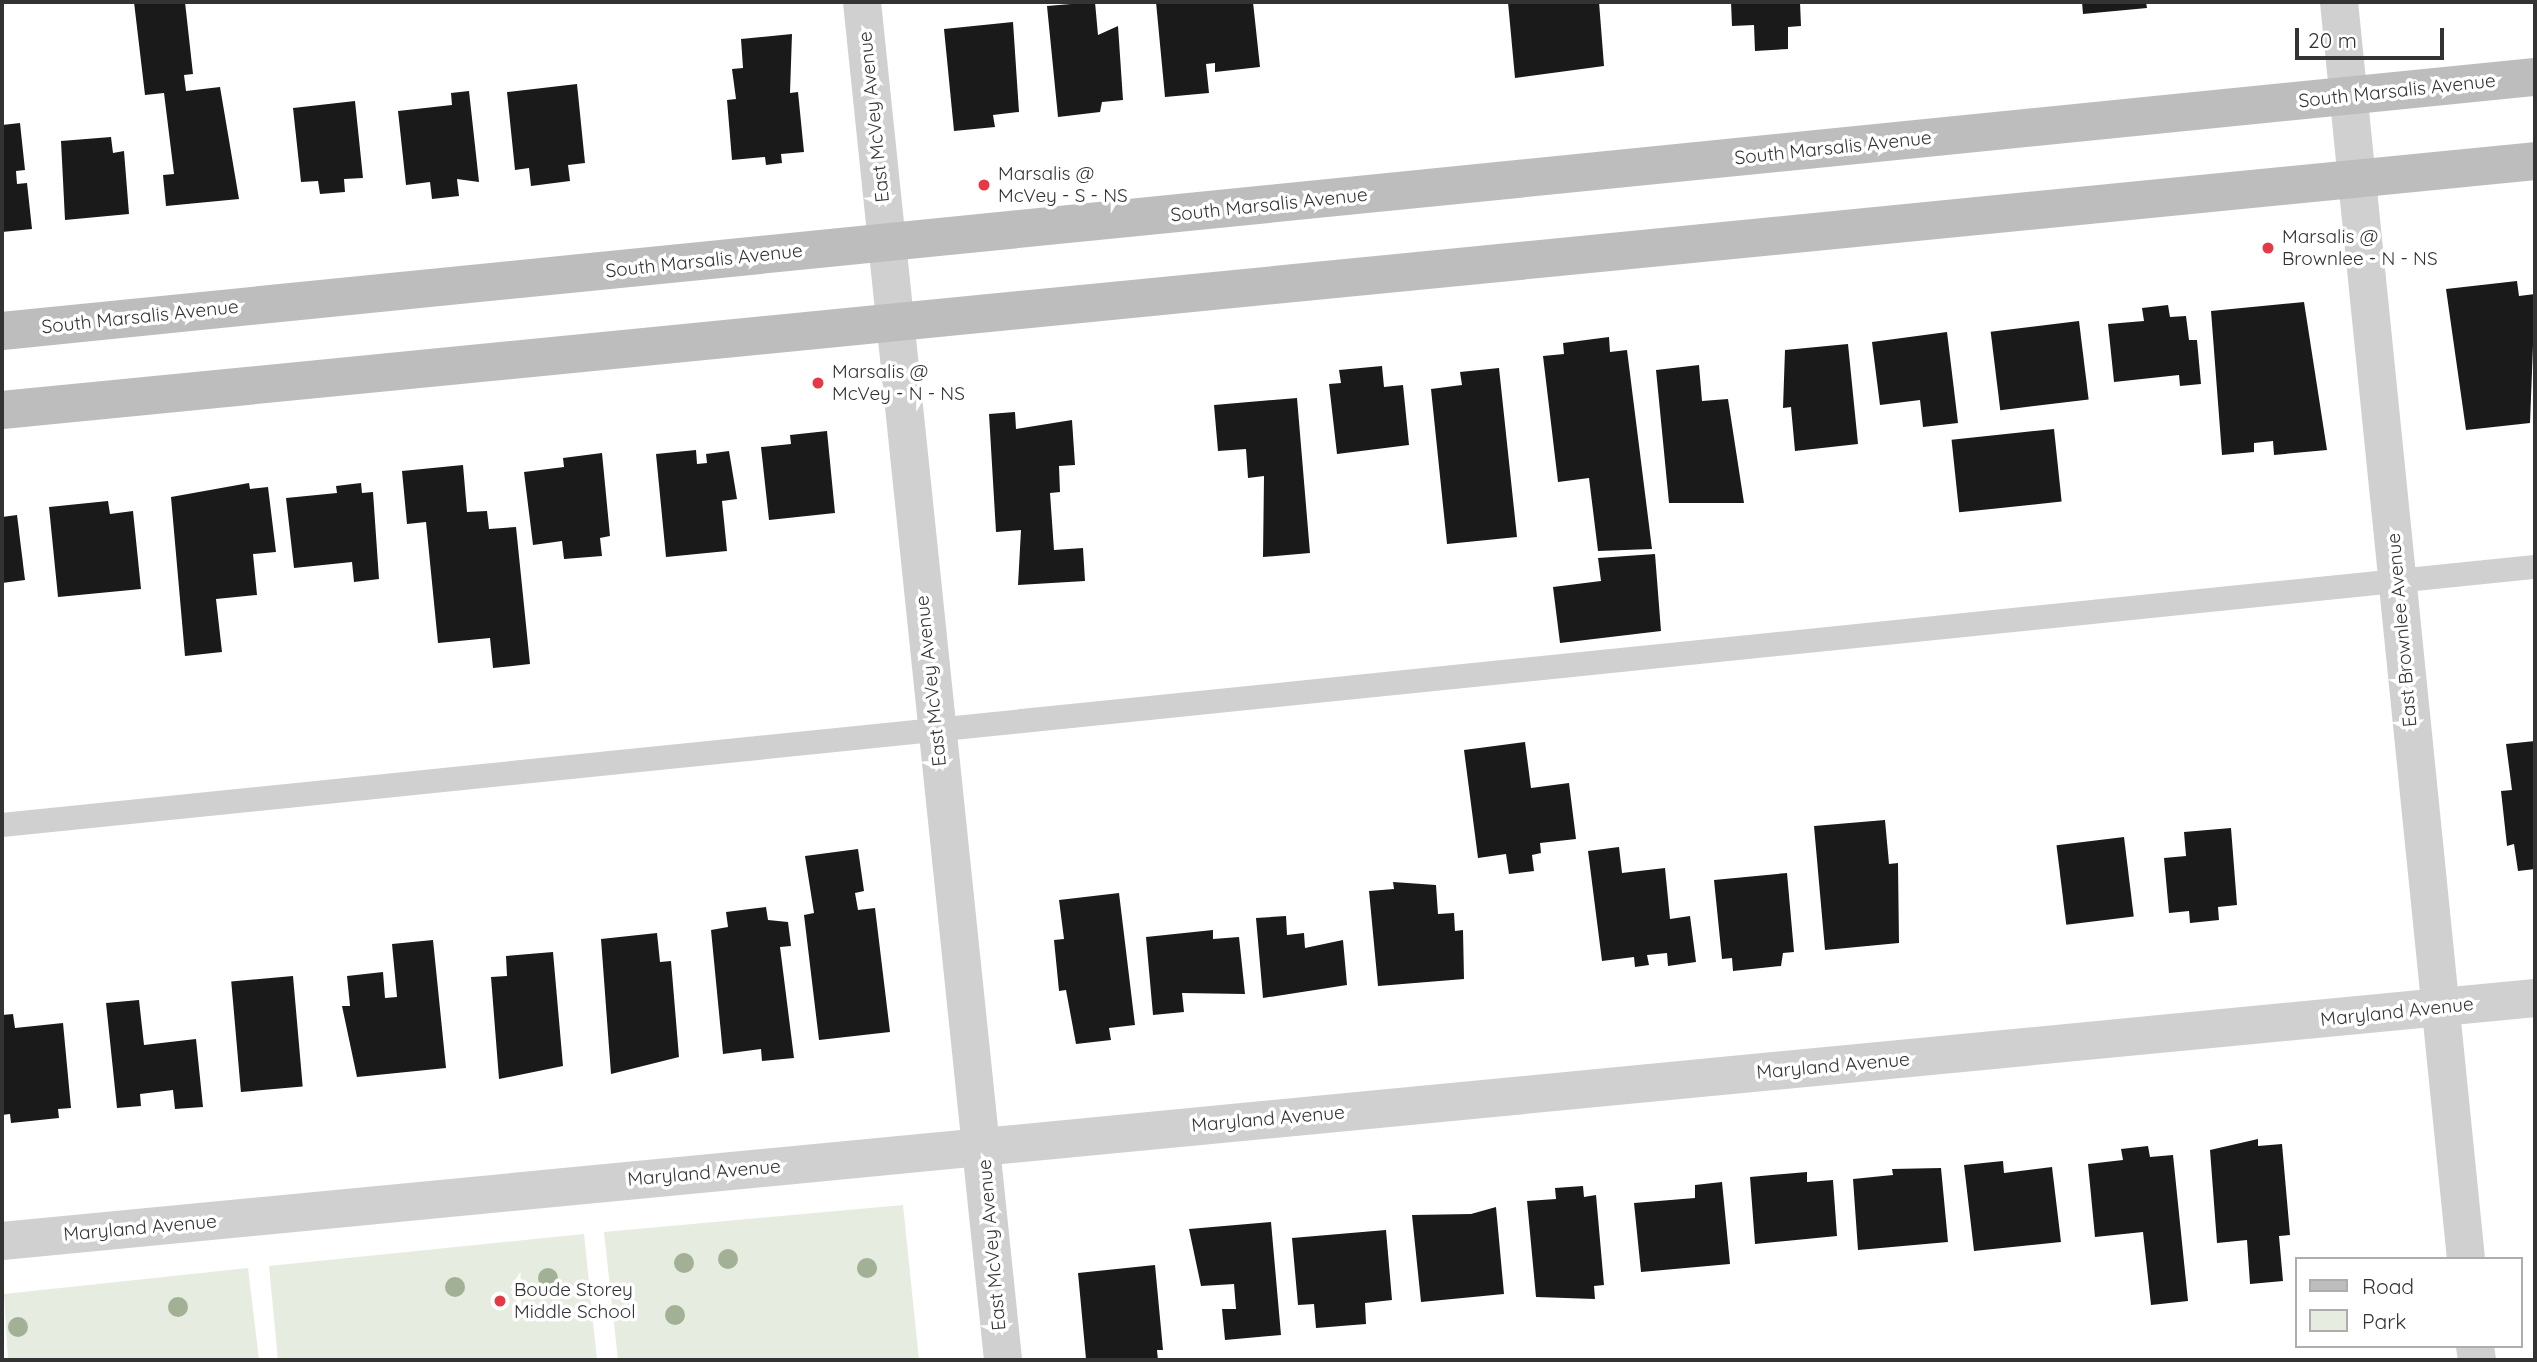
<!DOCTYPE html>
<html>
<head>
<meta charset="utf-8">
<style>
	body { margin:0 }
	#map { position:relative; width:2537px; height:1362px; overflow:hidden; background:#fff; font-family:Quicksand,sans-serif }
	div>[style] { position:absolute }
	.green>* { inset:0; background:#e6ecdf }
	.building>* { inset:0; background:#1a1a1a; transform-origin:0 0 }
	.service>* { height:24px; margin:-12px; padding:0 12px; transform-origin:12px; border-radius:12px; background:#d0d0d0 }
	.minor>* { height:38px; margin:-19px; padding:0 19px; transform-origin:19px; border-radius:19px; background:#d0d0d0 }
	.tertiary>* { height:38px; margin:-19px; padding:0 19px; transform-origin:19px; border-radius:19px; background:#d0d0d0 }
	.secondary>* { height:38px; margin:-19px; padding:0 19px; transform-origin:19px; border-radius:19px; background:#bdbdbd }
	.trees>* { width:20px; height:20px; margin:-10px; border-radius:50%; background:#a2b095 }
	.dots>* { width:19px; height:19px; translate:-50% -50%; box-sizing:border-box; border:4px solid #fff; border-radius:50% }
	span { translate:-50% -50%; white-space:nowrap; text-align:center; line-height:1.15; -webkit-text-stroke:7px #fff; paint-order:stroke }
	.street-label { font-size:19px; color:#333 }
	.poi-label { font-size:19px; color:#333 }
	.left { translate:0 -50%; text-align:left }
	.frame { position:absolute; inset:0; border:4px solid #333; pointer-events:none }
	.legend { position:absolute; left:2295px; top:1257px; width:228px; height:91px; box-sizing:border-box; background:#fff; border:2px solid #adadad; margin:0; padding:9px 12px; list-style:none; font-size:21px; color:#333 }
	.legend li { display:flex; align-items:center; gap:14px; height:35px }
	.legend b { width:35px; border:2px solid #adadad }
	.scale { position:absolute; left:2295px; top:28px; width:149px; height:32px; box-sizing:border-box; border:4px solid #333; border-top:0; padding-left:9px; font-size:21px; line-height:24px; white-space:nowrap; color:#333; -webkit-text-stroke:5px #fff; paint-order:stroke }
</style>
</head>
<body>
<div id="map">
	<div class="green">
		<i style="clip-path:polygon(903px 1205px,919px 1360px,618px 1360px,604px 1232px)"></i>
		<i style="clip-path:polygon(584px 1234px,597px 1360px,278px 1360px,269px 1266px)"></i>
		<i style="clip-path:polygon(248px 1268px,259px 1360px,8px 1360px,4px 1294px)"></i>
	</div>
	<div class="building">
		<i style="clip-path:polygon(134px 2px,185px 2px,193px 74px,184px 75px,186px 91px,220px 87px,239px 199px,166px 206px,163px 175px,174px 174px,164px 93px,145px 95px)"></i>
		<i style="clip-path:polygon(1095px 2px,1098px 35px,1118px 26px,1123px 100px,1102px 102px,1100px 112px,1058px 117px,1047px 6px)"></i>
		<i style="clip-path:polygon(1156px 2px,1253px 2px,1260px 67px,1215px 72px,1215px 63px,1206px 64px,1209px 93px,1165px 97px)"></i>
		<i style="clip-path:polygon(1508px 2px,1599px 2px,1604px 66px,1515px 78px)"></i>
		<i style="clip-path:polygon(1731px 2px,1800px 2px,1801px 26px,1788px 27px,1788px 49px,1755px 51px,1754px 25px,1732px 26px)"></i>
		<i style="clip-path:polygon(2082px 2px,2146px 2px,2147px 8px,2083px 14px)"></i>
		<i style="clip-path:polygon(1013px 22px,1019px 112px,993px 115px,995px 127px,954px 131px,944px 29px)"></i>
		<i style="clip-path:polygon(792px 34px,790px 93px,798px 92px,804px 152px,781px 154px,782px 163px,766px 165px,765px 157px,732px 160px,727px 100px,736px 99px,732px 69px,743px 68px,741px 39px)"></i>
		<i style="clip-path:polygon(577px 84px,585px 163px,568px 165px,570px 181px,531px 186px,529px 168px,515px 170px,507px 92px)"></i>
		<i style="clip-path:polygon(469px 91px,479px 182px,457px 179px,459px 196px,432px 199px,430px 182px,406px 185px,398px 111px,452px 105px,451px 93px)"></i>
		<i style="clip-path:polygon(355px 101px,363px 178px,344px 179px,345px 192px,320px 194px,318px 181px,301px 182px,293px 108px)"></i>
		<i style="clip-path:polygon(20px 123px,25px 170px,16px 171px,17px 184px,27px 183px,32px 229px,2px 232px,2px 125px)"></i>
		<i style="clip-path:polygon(111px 137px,113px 153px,124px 151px,129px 214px,65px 220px,61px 141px)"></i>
		<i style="clip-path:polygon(2517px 281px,2519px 296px,2535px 294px,2530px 423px,2466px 430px,2446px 289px)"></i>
		<i style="clip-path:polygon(2304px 302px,2327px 450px,2274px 455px,2273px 441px,2254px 443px,2254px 452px,2222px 455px,2211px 311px)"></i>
		<i style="clip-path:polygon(2168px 305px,2170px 317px,2186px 316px,2189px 340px,2197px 340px,2201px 384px,2180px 386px,2179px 375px,2114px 382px,2108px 324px,2144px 321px,2142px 308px)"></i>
		<i style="left:2079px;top:321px;width:79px;height:89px;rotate:83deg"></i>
		<i style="clip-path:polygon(1947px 332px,1958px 423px,1923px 427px,1920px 400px,1880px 405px,1872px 342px)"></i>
		<i style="clip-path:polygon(1609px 337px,1610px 352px,1627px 350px,1652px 549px,1598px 551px,1589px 478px,1558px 482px,1543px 356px,1564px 354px,1563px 343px)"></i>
		<i style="clip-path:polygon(1848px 344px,1858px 444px,1795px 451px,1791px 407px,1783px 408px,1785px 350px)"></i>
		<i style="clip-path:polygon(1699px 365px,1702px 401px,1728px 399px,1744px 503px,1669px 503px,1656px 370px)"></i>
		<i style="clip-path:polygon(1382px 366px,1384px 387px,1403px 385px,1409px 445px,1337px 454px,1329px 384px,1341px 383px,1339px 370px)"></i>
		<i style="clip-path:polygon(1499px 368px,1517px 537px,1447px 544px,1431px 389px,1462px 385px,1460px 372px)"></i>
		<i style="clip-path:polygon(1297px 398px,1310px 553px,1263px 557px,1264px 476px,1248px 478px,1246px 449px,1218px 451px,1214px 405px)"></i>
		<i style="clip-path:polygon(1015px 412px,1016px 429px,1072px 420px,1075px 465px,1059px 466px,1060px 492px,1050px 493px,1054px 550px,1083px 548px,1085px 581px,1018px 585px,1021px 530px,996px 532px,989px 414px)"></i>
		<i style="left:2054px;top:429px;width:73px;height:103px;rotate:84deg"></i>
		<i style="clip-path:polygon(827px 431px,835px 513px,769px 520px,761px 447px,791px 444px,790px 435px)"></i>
		<i style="clip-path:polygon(696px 450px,697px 464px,707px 463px,706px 454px,729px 451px,737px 499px,722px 501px,727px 551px,666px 557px,656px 454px)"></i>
		<i style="clip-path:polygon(602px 453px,610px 536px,600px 538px,602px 556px,564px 559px,562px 541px,533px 545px,524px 472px,564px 467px,563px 458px)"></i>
		<i style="clip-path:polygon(463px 465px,467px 512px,487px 511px,489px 529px,516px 527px,530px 664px,493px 668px,490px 638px,438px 643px,426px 522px,407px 524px,402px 471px)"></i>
		<i style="clip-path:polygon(249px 483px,250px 489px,268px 487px,276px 552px,253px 554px,257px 595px,216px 599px,222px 652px,185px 656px,171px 497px)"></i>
		<i style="clip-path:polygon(361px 483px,362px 493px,373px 492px,379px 579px,354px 582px,352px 562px,294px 568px,286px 498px,337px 493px,336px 486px)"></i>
		<i style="clip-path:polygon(108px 501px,110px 514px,133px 511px,141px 589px,58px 597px,49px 507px)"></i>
		<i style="clip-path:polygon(17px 515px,25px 580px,2px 583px,2px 517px)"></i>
		<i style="clip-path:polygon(1655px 554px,1661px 631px,1560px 643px,1553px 587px,1601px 581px,1598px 558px)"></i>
		<i style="clip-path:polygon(2535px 741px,2535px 869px,2518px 871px,2514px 844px,2507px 846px,2501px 791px,2512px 790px,2506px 744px)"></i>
		<i style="clip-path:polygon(1525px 742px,1531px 788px,1569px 783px,1576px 839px,1540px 843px,1541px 853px,1532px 855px,1534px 871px,1509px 874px,1506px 854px,1478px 858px,1464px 750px)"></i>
		<i style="clip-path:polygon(1885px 820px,1889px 864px,1898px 863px,1899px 943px,1825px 950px,1814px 826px)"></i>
		<i style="clip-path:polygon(2231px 828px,2237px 905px,2218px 907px,2219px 920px,2190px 923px,2189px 911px,2169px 913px,2164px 858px,2186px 856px,2184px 832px)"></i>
		<i style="left:2124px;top:837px;width:80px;height:68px;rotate:83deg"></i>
		<i style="clip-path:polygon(1619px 847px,1622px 873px,1665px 868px,1670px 919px,1690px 916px,1696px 962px,1668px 966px,1667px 953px,1647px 955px,1649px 965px,1635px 967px,1634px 957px,1602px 961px,1588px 851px)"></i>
		<i style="clip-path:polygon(858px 849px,864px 891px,855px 893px,858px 910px,875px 908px,890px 1032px,819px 1040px,804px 915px,814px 913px,805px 856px)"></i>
		<i style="clip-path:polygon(1787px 873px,1794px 952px,1783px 953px,1781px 966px,1733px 971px,1732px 958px,1722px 959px,1714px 880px)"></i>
		<i style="clip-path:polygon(1393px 882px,1436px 885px,1438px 914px,1454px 913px,1455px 931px,1463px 930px,1464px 979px,1378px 986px,1369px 891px,1394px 889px)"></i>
		<i style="clip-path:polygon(1119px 893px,1135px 1025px,1109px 1028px,1111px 1040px,1076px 1044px,1066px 990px,1059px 991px,1054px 940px,1064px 939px,1059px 900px)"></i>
		<i style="clip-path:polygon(766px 907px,768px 920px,788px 922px,791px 946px,780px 947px,794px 1058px,762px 1061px,761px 1049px,723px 1054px,711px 930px,728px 927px,726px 912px)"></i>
		<i style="clip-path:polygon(1286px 916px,1287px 935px,1304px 933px,1305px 948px,1343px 940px,1347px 985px,1263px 998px,1256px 918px)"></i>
		<i style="clip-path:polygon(1213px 930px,1213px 939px,1239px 937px,1245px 994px,1182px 993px,1184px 1012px,1153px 1015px,1146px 937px)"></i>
		<i style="clip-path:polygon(657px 933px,660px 962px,671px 961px,679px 1057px,611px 1074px,601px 939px)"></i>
		<i style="clip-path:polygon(433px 940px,446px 1068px,357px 1077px,342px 1006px,350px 1006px,347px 976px,383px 972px,385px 998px,397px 997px,392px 944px)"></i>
		<i style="clip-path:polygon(553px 952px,563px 1066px,499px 1079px,491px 977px,507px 976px,506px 956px)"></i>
		<i style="left:293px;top:976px;width:111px;height:62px;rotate:85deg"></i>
		<i style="clip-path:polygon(139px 1000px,144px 1045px,196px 1039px,203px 1107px,175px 1109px,173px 1090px,140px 1094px,141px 1106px,117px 1108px,106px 1003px)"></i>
		<i style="clip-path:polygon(13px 1014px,15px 1028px,63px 1023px,71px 1108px,58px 1109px,59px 1118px,11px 1123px,10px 1114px,2px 1115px,2px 1015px)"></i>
		<i style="clip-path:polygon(2258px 1139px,2258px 1146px,2282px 1144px,2290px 1235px,2279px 1236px,2283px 1281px,2250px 1284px,2247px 1240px,2217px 1243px,2210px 1150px)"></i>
		<i style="clip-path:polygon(2148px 1146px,2150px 1157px,2173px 1155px,2188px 1301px,2151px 1305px,2143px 1232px,2095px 1237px,2088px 1164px,2123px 1160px,2121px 1149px)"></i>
		<i style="clip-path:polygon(2003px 1161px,2004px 1173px,2052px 1167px,2061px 1242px,1974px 1251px,1964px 1165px)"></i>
		<i style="clip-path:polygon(1941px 1168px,1948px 1242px,1858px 1250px,1853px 1179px,1893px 1175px,1892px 1169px)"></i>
		<i style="clip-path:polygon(1807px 1172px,1807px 1182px,1833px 1180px,1837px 1236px,1755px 1244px,1750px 1177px)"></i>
		<i style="clip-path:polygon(1722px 1182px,1730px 1264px,1641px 1272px,1634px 1203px,1695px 1198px,1695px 1185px)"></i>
		<i style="clip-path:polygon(1583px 1186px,1584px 1197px,1596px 1195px,1604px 1285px,1594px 1286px,1595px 1299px,1536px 1297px,1527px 1201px,1556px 1199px,1555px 1188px)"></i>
		<i style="clip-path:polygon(1496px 1207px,1504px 1294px,1421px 1302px,1412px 1215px,1471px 1214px)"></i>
		<i style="clip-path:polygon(1271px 1222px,1281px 1335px,1225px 1340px,1222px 1309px,1236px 1309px,1234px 1284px,1201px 1286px,1189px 1229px)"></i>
		<i style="clip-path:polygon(1386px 1230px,1392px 1300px,1365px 1303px,1366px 1324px,1316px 1328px,1314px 1304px,1298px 1305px,1292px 1238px)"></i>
		<i style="clip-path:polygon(1155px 1265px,1163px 1350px,1157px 1350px,1158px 1360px,1086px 1359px,1078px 1273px)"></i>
	</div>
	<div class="service">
		<i style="left:2px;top:825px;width:2546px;rotate:-5.82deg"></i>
	</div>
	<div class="minor">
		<i style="left:2339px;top:2px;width:1263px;rotate:84.23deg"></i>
		<i style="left:2px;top:1241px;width:2545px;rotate:-5.48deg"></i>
		<i style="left:2475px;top:1346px;width:14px;rotate:82deg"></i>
	</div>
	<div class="tertiary">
		<i style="left:862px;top:2px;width:1365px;rotate:84.07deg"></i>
	</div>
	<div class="secondary">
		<i style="left:2px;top:331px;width:2546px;rotate:-5.73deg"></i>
		<i style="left:2px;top:410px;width:2545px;rotate:-5.61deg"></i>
	</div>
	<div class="trees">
		<i style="left:728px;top:1259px"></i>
		<i style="left:684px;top:1263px"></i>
		<i style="left:867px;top:1268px"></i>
		<i style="left:548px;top:1278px"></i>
		<i style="left:455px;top:1287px"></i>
		<i style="left:178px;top:1307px"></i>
		<i style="left:675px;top:1315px"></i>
		<i style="left:18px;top:1327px"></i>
	</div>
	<div class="dots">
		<i style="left:984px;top:185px;background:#e63946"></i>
		<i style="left:2268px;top:248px;background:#e63946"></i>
		<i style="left:818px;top:383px;background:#e63946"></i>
		<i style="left:500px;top:1301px;background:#e63946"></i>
	</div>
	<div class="street-label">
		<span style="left:2397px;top:91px;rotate:-6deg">South Marsalis Avenue</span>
		<span style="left:874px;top:117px;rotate:-96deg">East McVey Avenue</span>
		<span style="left:1833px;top:148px;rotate:-6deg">South Marsalis Avenue</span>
		<span style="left:1269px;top:205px;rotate:-6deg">South Marsalis Avenue</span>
		<span style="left:704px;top:261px;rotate:-6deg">South Marsalis Avenue</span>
		<span style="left:140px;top:317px;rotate:-6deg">South Marsalis Avenue</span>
		<span style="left:2402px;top:630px;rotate:-95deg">East Brownlee Avenue</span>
		<span style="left:931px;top:681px;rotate:-96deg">East McVey Avenue</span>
		<span style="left:2397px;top:1012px;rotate:-6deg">Maryland Avenue</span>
		<span style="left:1833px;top:1066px;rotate:-5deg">Maryland Avenue</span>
		<span style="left:1268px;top:1119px;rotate:-5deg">Maryland Avenue</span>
		<span style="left:704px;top:1173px;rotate:-5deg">Maryland Avenue</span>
		<span style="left:140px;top:1228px;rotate:-5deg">Maryland Avenue</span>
		<span style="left:992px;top:1245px;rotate:-95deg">East McVey Avenue</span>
	</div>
	<div class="poi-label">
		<span class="left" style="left:998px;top:185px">Marsalis @<br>McVey - S - NS</span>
		<span class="left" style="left:2282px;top:248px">Marsalis @<br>Brownlee - N - NS</span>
		<span class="left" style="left:832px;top:383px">Marsalis @<br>McVey - N - NS</span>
		<span class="left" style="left:514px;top:1301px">Boude Storey<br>Middle School</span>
	</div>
	<div class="frame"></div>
	<ul class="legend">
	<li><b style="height:9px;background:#bdbdbd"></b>Road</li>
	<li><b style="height:19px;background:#e6ecdf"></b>Park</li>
	</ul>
	<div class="scale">20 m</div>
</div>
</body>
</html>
